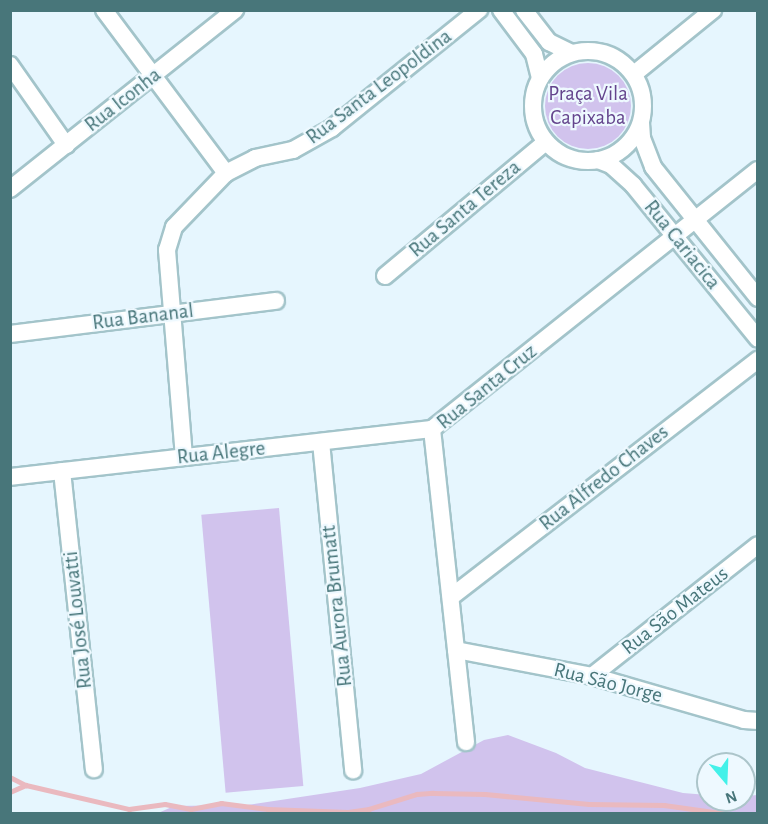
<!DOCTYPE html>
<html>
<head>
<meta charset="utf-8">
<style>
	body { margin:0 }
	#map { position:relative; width:768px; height:824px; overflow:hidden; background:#e6f6fe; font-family:"Alegreya Sans",sans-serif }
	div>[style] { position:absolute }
	.green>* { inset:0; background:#d1c3ed; transform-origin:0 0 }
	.round { border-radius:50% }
	.stream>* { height:4.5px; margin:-2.25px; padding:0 2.25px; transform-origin:2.25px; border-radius:2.25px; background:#eab9bf }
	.roads { filter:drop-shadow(2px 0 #a3c4ca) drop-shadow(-2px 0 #a3c4ca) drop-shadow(0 2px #a3c4ca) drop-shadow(0 -2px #a3c4ca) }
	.minor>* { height:16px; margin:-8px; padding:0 8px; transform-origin:8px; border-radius:8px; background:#fff }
	.minor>.ring { margin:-8px; padding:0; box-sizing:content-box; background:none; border:16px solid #fff; border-radius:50% }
	span { translate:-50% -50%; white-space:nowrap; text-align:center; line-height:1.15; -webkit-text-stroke:4.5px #eef9ff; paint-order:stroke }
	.street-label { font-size:21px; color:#48767a }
	.park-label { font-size:21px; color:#64448d }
	.frame { position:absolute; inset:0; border:12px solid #48767a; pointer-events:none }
	.north { position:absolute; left:696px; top:752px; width:60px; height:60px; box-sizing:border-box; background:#eef9ff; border:2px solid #acc5ca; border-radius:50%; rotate:161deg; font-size:16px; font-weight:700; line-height:24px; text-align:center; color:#48767a }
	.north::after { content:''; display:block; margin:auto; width:21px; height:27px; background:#43f1e9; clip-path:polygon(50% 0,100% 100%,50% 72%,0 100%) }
</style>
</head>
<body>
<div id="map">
	<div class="green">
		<i class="round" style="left:545px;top:63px;width:86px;height:86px"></i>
		<i style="left:279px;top:508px;width:279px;height:78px;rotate:85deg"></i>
		<i style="clip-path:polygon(508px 735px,556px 753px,585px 768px,683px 793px,708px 795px,708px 800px,744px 800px,744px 796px,758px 795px,757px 814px,156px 814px,174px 806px,247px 805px,360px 788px,421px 774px,484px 740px)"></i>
	</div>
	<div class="stream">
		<i style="left:10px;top:777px;width:18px;rotate:27deg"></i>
		<i style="left:26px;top:785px;width:106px;rotate:13.1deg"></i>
		<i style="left:129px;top:809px;width:36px;rotate:-8deg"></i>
		<i style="left:165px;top:804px;width:26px;rotate:11deg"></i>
		<i style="left:191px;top:809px;width:31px;rotate:-11deg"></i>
		<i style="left:221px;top:803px;width:47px;rotate:7.3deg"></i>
		<i style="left:268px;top:809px;width:80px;rotate:2.1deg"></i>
		<i style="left:348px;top:812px;width:21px;rotate:-8deg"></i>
		<i style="left:369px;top:809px;width:50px;rotate:-17.4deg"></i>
		<i style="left:417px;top:794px;width:16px;rotate:-4deg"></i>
		<i style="left:433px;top:793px;width:52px;rotate:1.1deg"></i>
		<i style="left:485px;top:794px;width:104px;rotate:5.5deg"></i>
		<i style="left:589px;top:804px;width:75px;rotate:0.8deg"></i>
		<i style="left:664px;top:805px;width:64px;rotate:8.1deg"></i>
		<i style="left:10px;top:792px;width:17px;rotate:-24deg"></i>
	</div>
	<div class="roads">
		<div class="minor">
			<i style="left:104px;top:10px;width:204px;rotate:53.2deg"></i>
			<i style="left:501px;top:10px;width:55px;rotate:53.1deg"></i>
			<i style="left:534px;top:54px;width:25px;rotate:76deg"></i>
			<i style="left:524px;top:10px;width:41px;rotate:52deg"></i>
			<i style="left:549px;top:42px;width:25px;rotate:26deg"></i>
			<i class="ring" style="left:533px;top:51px;width:94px;height:94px"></i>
			<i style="left:10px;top:65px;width:98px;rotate:55deg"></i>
			<i style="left:634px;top:74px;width:102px;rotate:-39deg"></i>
			<i style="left:641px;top:123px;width:15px;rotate:86deg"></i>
			<i style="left:642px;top:138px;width:31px;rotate:69deg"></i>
			<i style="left:653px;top:167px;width:168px;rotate:51.3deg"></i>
			<i style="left:598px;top:160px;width:14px;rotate:21deg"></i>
			<i style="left:611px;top:165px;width:30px;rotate:42deg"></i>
			<i style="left:633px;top:185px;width:198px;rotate:50.9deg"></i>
			<i style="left:10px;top:189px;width:288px;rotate:-38.5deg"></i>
			<i style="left:385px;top:276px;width:209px;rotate:-39.8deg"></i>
			<i style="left:10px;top:334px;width:268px;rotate:-7.1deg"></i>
			<i style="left:432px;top:429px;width:416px;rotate:-38.5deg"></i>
			<i style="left:432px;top:429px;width:315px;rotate:83.8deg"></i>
			<i style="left:321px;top:442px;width:330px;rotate:84.4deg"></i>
			<i style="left:184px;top:457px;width:208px;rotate:-94.7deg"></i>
			<i style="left:167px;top:250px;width:24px;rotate:-73deg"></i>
			<i style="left:174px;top:227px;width:75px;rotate:-46.1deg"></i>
			<i style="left:226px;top:173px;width:33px;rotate:-27deg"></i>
			<i style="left:255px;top:158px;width:39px;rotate:-12deg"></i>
			<i style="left:293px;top:150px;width:45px;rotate:-29.4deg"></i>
			<i style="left:332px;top:128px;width:189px;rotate:-38.8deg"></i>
			<i style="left:62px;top:471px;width:300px;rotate:83.9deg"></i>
			<i style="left:10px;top:477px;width:425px;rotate:-6.5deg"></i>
			<i style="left:451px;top:597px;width:388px;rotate:-37.7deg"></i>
			<i style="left:456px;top:650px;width:138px;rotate:10.8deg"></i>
			<i style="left:592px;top:676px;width:158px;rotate:16.1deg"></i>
			<i style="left:744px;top:720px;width:14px;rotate:4deg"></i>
			<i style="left:592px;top:676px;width:211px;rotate:-38.3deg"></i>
		</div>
	</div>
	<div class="street-label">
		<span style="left:379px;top:87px;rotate:-37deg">Rua Santa Leopoldina</span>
		<span style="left:123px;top:100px;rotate:-38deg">Rua Iconha</span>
		<span style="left:465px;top:209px;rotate:-40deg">Rua Santa Tereza</span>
		<span style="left:682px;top:245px;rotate:51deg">Rua Cariacica</span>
		<span style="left:143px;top:317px;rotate:-7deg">Rua Bananal</span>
		<span style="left:487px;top:387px;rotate:-39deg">Rua Santa Cruz</span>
		<span style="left:221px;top:453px;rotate:-6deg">Rua Alegre</span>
		<span style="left:604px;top:478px;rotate:-38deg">Rua Alfredo Chaves</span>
		<span style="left:337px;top:606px;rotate:-96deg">Rua Aurora Brumatt</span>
		<span style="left:675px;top:611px;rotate:-38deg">Rua São Mateus</span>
		<span style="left:78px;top:620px;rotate:-96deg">Rua José Louvatti</span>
		<span style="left:608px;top:683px;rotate:14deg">Rua São Jorge</span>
	</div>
	<div class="park-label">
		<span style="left:588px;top:106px">Praça Vila<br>Capixaba</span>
	</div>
	<div class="frame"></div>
	<div class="north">N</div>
</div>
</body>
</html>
